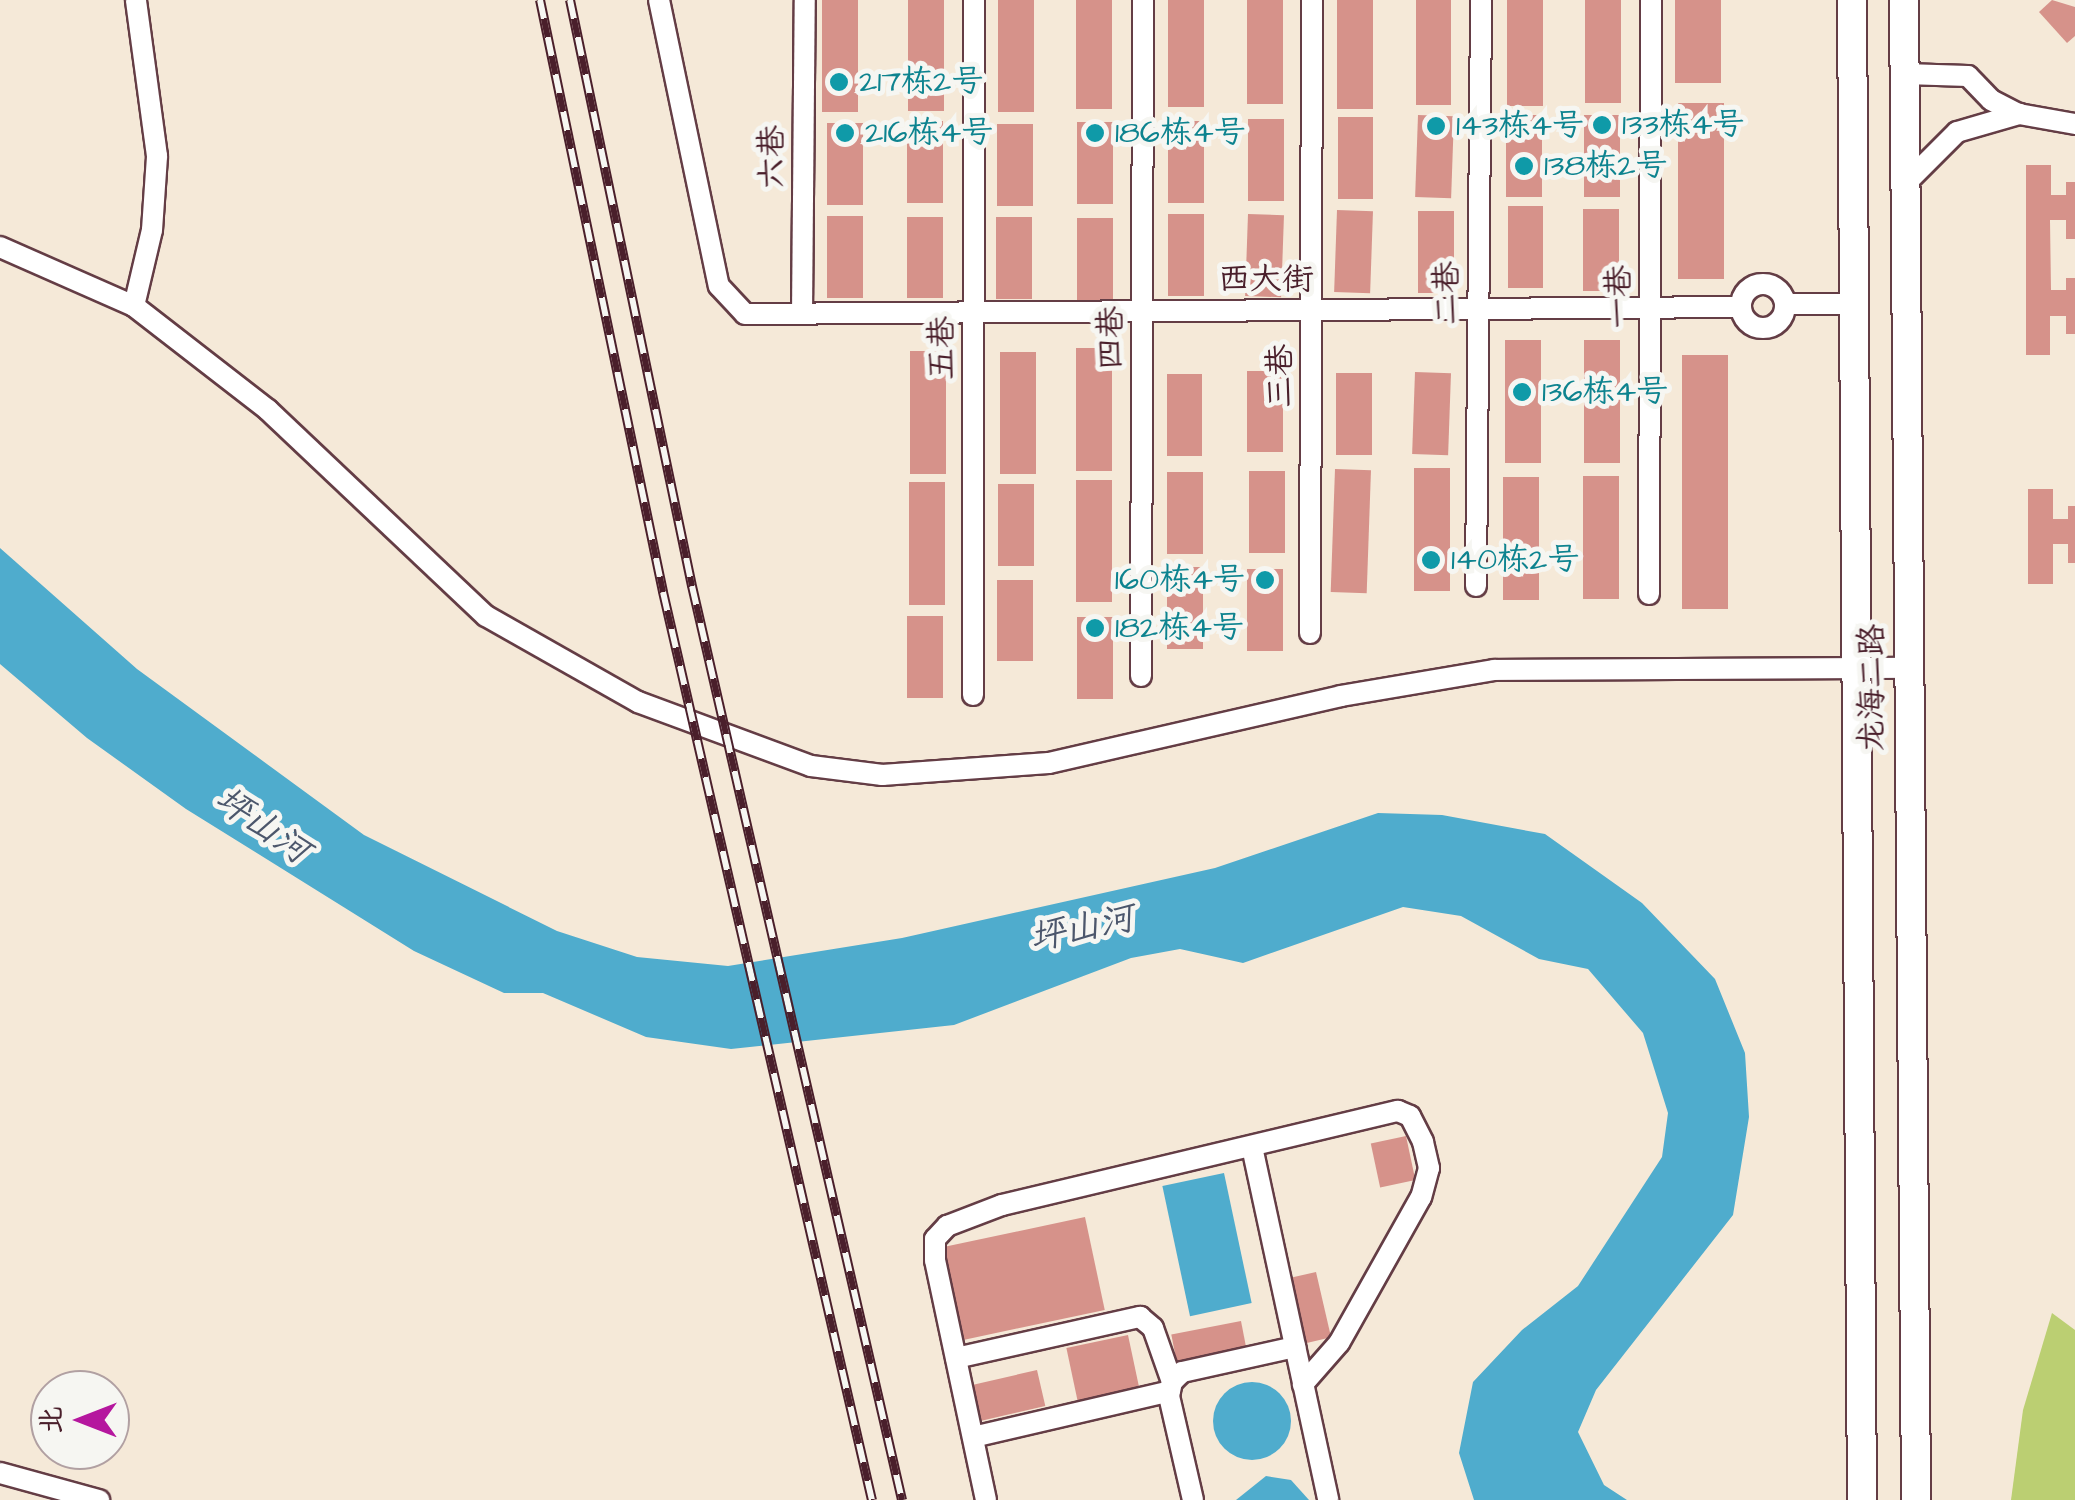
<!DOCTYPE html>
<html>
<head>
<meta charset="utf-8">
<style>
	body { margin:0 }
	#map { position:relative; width:2075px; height:1500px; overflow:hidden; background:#f5e9d8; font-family:"Architects Daughter","LXGW WenKai TC",sans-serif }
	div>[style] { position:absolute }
	.green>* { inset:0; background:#bbcf72 }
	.water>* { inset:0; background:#4faccd; transform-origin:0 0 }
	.round { border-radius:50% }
	.building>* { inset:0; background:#d6928a; transform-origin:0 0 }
	.roads { filter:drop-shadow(2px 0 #643d45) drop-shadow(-2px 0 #643d45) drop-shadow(0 2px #643d45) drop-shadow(0 -2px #643d45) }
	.minor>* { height:20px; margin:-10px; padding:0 10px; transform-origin:10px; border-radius:10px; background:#fff }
	.minor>.ring { margin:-10px; padding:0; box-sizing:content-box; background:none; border:20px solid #fff; border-radius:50% }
	.major>* { height:28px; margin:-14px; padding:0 14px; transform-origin:14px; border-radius:14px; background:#fff }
	.rail>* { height:10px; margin-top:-5px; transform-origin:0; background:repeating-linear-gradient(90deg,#f6f6f2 0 19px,#4a1f2b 0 38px); box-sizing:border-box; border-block:2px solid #4a1f2b }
	.dots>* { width:28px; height:28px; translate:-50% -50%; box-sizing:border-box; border:5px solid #f6f6f2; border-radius:50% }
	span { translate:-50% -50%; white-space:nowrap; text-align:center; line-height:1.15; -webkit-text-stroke:10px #f6f6f2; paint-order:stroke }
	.culture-label { font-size:32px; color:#0d838f }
	.left { translate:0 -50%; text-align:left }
	.right { translate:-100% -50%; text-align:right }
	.street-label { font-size:32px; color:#4a1f2b }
	.water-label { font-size:35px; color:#4c576c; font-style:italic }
	.north { position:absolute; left:30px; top:1370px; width:100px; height:100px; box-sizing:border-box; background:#f6f6f2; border:2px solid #b1a0a2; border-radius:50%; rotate:270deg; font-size:28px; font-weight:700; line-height:40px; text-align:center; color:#4a1f2b }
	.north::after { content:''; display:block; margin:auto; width:35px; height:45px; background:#b5179e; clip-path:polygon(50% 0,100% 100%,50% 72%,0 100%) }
</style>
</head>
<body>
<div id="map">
	<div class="green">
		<i style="clip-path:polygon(2052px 1313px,2075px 1330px,2075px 1500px,2011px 1500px,2023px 1410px)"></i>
	</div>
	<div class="water">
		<i style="clip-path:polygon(0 548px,137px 669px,364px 835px,557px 931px,637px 957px,728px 966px,902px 938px,1215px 868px,1378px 813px,1442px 815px,1545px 834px,1642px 903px,1715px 979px,1745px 1053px,1749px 1117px,1733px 1215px,1596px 1390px,1578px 1432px,1604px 1485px,1627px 1500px,1474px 1500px,1459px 1453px,1473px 1382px,1522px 1330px,1578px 1286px,1662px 1157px,1668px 1113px,1643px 1033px,1588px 969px,1539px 959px,1461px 916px,1403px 907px,1243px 963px,1180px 949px,1131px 958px,954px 1025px,731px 1049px,646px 1037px,543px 993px,504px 993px,414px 951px,186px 809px,87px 738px,0 664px)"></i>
		<i style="left:1224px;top:1173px;width:133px;height:63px;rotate:78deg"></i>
		<i class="round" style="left:1213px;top:1382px;width:78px;height:78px"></i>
		<i style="clip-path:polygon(1266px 1476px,1291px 1480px,1309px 1500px,1236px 1500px)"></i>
	</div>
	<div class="building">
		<i style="left:822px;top:0;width:36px;height:112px"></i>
		<i style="left:908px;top:0;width:36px;height:111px"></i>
		<i style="left:998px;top:0;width:36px;height:112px"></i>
		<i style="left:1076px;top:0;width:36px;height:109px"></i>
		<i style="left:1168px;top:0;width:36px;height:107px"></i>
		<i style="left:1247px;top:0;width:36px;height:104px"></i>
		<i style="left:1337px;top:0;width:36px;height:109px"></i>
		<i style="left:1416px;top:0;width:35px;height:105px"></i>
		<i style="left:1507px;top:0;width:36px;height:106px"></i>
		<i style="left:1585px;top:0;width:36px;height:103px"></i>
		<i style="left:1675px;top:0;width:46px;height:83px"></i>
		<i style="clip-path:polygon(2052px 0,2075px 7px,2075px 36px,2067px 43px,2039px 12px)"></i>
		<i style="left:1678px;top:103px;width:46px;height:176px"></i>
		<i style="left:1418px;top:115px;width:36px;height:82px;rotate:2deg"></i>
		<i style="left:1506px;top:115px;width:36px;height:82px"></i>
		<i style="left:1584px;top:115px;width:36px;height:82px"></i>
		<i style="left:1338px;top:117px;width:35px;height:82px"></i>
		<i style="left:1248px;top:119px;width:36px;height:82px"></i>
		<i style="left:907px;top:121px;width:36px;height:82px"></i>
		<i style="left:1168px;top:121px;width:36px;height:82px"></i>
		<i style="left:1077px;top:122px;width:36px;height:82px"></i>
		<i style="left:827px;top:123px;width:36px;height:82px"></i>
		<i style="left:997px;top:124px;width:36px;height:82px"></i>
		<i style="clip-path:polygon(2026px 165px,2051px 165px,2051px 195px,2066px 195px,2066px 182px,2075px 182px,2075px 239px,2066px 239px,2066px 220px,2050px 220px,2051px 290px,2066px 290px,2066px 278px,2075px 278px,2075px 334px,2066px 334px,2066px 316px,2050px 316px,2050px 355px,2026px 355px)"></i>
		<i style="left:1508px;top:206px;width:35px;height:82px"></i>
		<i style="left:1583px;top:209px;width:36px;height:82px"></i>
		<i style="left:1337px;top:210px;width:36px;height:82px;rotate:2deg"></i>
		<i style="left:1418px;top:211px;width:36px;height:82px"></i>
		<i style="left:1168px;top:214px;width:36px;height:82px"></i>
		<i style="left:1248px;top:214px;width:36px;height:82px;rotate:2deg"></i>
		<i style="left:827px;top:216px;width:36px;height:82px"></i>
		<i style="left:907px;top:217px;width:36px;height:81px"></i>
		<i style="left:996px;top:217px;width:36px;height:82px"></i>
		<i style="left:1077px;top:218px;width:36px;height:82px"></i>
		<i style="left:1505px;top:340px;width:36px;height:123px"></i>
		<i style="left:1584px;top:340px;width:36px;height:123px"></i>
		<i style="left:1076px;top:348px;width:36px;height:123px"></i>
		<i style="left:910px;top:351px;width:36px;height:123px"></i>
		<i style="left:1000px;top:352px;width:36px;height:122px"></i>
		<i style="left:1682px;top:355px;width:46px;height:254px"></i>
		<i style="left:1247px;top:371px;width:36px;height:81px"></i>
		<i style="left:1415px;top:372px;width:36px;height:82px;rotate:2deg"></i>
		<i style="left:1336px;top:373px;width:36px;height:82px"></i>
		<i style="left:1167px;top:374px;width:35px;height:82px"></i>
		<i style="left:1414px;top:468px;width:36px;height:123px"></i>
		<i style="left:1335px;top:469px;width:36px;height:123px;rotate:2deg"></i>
		<i style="left:1249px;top:471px;width:36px;height:82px"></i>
		<i style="left:1167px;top:472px;width:36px;height:82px"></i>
		<i style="left:1583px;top:476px;width:36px;height:123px"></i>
		<i style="left:1503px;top:477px;width:36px;height:123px"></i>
		<i style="left:1076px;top:480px;width:36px;height:122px"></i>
		<i style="left:909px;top:482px;width:36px;height:123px"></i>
		<i style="left:998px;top:484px;width:36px;height:82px"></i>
		<i style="clip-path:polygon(2028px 489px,2053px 489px,2053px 519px,2068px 519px,2068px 506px,2075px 506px,2075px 563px,2068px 563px,2068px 544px,2053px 544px,2053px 584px,2028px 584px)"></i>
		<i style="left:1167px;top:567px;width:36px;height:82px"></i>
		<i style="left:1247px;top:569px;width:36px;height:82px"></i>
		<i style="left:997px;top:580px;width:36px;height:81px"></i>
		<i style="left:907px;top:616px;width:36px;height:82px"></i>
		<i style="left:1077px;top:617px;width:36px;height:82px"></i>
		<i style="left:1406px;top:1136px;width:45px;height:36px;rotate:78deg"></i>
		<i style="left:1085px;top:1217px;width:95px;height:147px;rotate:78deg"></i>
		<i style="left:1316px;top:1272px;width:67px;height:26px;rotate:77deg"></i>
		<i style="left:1241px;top:1321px;width:32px;height:71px;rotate:79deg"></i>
		<i style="left:1128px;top:1335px;width:58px;height:63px;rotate:78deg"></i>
		<i style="left:1037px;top:1370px;width:37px;height:71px;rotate:77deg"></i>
	</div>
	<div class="roads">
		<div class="minor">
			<i style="left:659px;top:0;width:292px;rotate:78.2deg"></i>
			<i style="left:719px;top:286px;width:38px;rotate:47deg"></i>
			<i style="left:745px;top:314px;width:995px;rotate:-0.4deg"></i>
			<i style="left:1905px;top:74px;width:63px;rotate:1.8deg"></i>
			<i style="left:1968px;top:76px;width:33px;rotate:46deg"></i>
			<i style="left:1991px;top:100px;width:31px;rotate:27deg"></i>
			<i style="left:2019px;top:114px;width:57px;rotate:10.1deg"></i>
			<i style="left:1904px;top:185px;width:75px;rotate:-45deg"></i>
			<i style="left:1957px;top:132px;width:65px;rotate:-16.2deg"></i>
			<i style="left:0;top:247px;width:146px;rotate:23.8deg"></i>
			<i style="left:134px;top:306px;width:170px;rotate:37.8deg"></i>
			<i style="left:268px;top:410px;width:300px;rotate:43.4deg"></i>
			<i style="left:486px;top:616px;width:175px;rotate:29.5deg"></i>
			<i style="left:638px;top:702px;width:184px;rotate:20.3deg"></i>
			<i style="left:811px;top:766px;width:72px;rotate:7.2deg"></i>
			<i style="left:882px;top:775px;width:167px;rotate:-4.1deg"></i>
			<i style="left:1049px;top:763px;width:300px;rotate:-12.9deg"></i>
			<i style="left:1341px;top:696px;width:155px;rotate:-9.6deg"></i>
			<i style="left:1494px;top:670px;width:414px;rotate:-0.3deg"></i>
			<i class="ring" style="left:1741px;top:284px;width:24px;height:24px"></i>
			<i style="left:1785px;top:304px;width:69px"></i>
			<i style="left:134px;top:306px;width:78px;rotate:-76.7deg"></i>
			<i style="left:152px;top:230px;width:74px;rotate:-86.1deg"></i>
			<i style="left:157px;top:156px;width:157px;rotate:-97.7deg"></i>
			<i style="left:802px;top:314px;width:314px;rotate:-89.5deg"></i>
			<i style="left:1476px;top:586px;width:586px;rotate:-89.51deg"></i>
			<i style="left:1649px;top:594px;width:594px;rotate:-89.81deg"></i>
			<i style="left:1310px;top:633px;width:633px;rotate:-89.82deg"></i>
			<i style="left:1141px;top:676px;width:676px;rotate:-89.83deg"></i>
			<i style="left:973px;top:695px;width:695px;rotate:-89.92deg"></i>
			<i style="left:1252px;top:1147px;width:361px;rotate:77.8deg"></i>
			<i style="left:956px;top:1358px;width:189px;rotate:-12.6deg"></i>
			<i style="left:1140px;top:1317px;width:17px;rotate:40deg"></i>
			<i style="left:1153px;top:1328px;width:57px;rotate:70.6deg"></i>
			<i style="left:973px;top:1437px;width:202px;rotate:-13.1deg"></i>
			<i style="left:0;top:1473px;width:103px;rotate:15.3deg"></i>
			<i style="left:986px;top:1500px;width:245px;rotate:-102deg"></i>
			<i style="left:935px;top:1260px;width:21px;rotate:-90deg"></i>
			<i style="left:935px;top:1239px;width:18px;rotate:-47deg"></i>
			<i style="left:947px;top:1226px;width:59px;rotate:-20.9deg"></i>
			<i style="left:1002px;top:1205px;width:407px;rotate:-13.4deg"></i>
			<i style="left:1398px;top:1111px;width:13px;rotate:23deg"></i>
			<i style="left:1410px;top:1116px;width:29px;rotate:63deg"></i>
			<i style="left:1423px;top:1142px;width:27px;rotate:77deg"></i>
			<i style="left:1429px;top:1168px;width:30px;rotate:105deg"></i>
			<i style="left:1421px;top:1197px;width:167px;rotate:119.3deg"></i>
			<i style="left:1339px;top:1343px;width:55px;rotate:131.3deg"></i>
			<i style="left:1193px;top:1500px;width:107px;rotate:-103deg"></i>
			<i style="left:1169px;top:1396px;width:14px;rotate:-78deg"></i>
			<i style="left:1172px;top:1382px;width:14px;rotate:-45deg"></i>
			<i style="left:1182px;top:1372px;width:116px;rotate:-12.5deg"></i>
		</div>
		<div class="major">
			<i style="left:1852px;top:0;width:1500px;rotate:89.62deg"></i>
			<i style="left:1904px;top:0;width:1500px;rotate:89.54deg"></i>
		</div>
	</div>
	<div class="rail">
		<i style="left:540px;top:0;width:605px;rotate:78.26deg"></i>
		<i style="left:663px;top:592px;width:932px;rotate:77.04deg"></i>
		<i style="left:570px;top:0;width:599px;rotate:78.24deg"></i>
		<i style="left:692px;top:586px;width:938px;rotate:77.06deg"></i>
	</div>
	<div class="dots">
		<i style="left:839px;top:82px;background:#0f9aa8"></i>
		<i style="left:1602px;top:125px;background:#0f9aa8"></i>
		<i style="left:1436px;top:126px;background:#0f9aa8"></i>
		<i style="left:845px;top:133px;background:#0f9aa8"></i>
		<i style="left:1095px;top:133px;background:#0f9aa8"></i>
		<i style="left:1524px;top:166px;background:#0f9aa8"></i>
		<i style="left:1522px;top:392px;background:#0f9aa8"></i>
		<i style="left:1431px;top:560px;background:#0f9aa8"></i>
		<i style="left:1265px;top:580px;background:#0f9aa8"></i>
		<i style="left:1095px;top:628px;background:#0f9aa8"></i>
	</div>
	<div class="culture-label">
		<span class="left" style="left:859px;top:82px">217栋2号</span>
		<span class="left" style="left:1622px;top:125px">133栋4号</span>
		<span class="left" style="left:1456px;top:126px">143栋4号</span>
		<span class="left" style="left:865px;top:133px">216栋4号</span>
		<span class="left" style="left:1115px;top:133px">186栋4号</span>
		<span class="left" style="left:1544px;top:166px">138栋2号</span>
		<span class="left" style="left:1542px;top:392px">136栋4号</span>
		<span class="left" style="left:1451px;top:560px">140栋2号</span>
		<span class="right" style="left:1245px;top:580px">160栋4号</span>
		<span class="left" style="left:1115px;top:628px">182栋4号</span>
	</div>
	<div class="street-label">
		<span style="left:773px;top:157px;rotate:-90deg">六巷</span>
		<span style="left:1266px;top:280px">西大街</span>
		<span style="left:1448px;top:293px;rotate:-90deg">二巷</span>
		<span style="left:1620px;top:297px;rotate:-90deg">一巷</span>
		<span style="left:1112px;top:338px;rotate:-90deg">四巷</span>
		<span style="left:943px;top:348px;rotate:-90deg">五巷</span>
		<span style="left:1281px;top:376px;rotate:-90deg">三巷</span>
		<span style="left:1873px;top:688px;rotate:-90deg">龙海二路</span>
	</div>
	<div class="water-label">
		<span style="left:262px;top:826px;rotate:35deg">坪山河</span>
		<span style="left:1082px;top:929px;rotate:-12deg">坪山河</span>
	</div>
	<div class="north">北</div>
</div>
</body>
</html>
